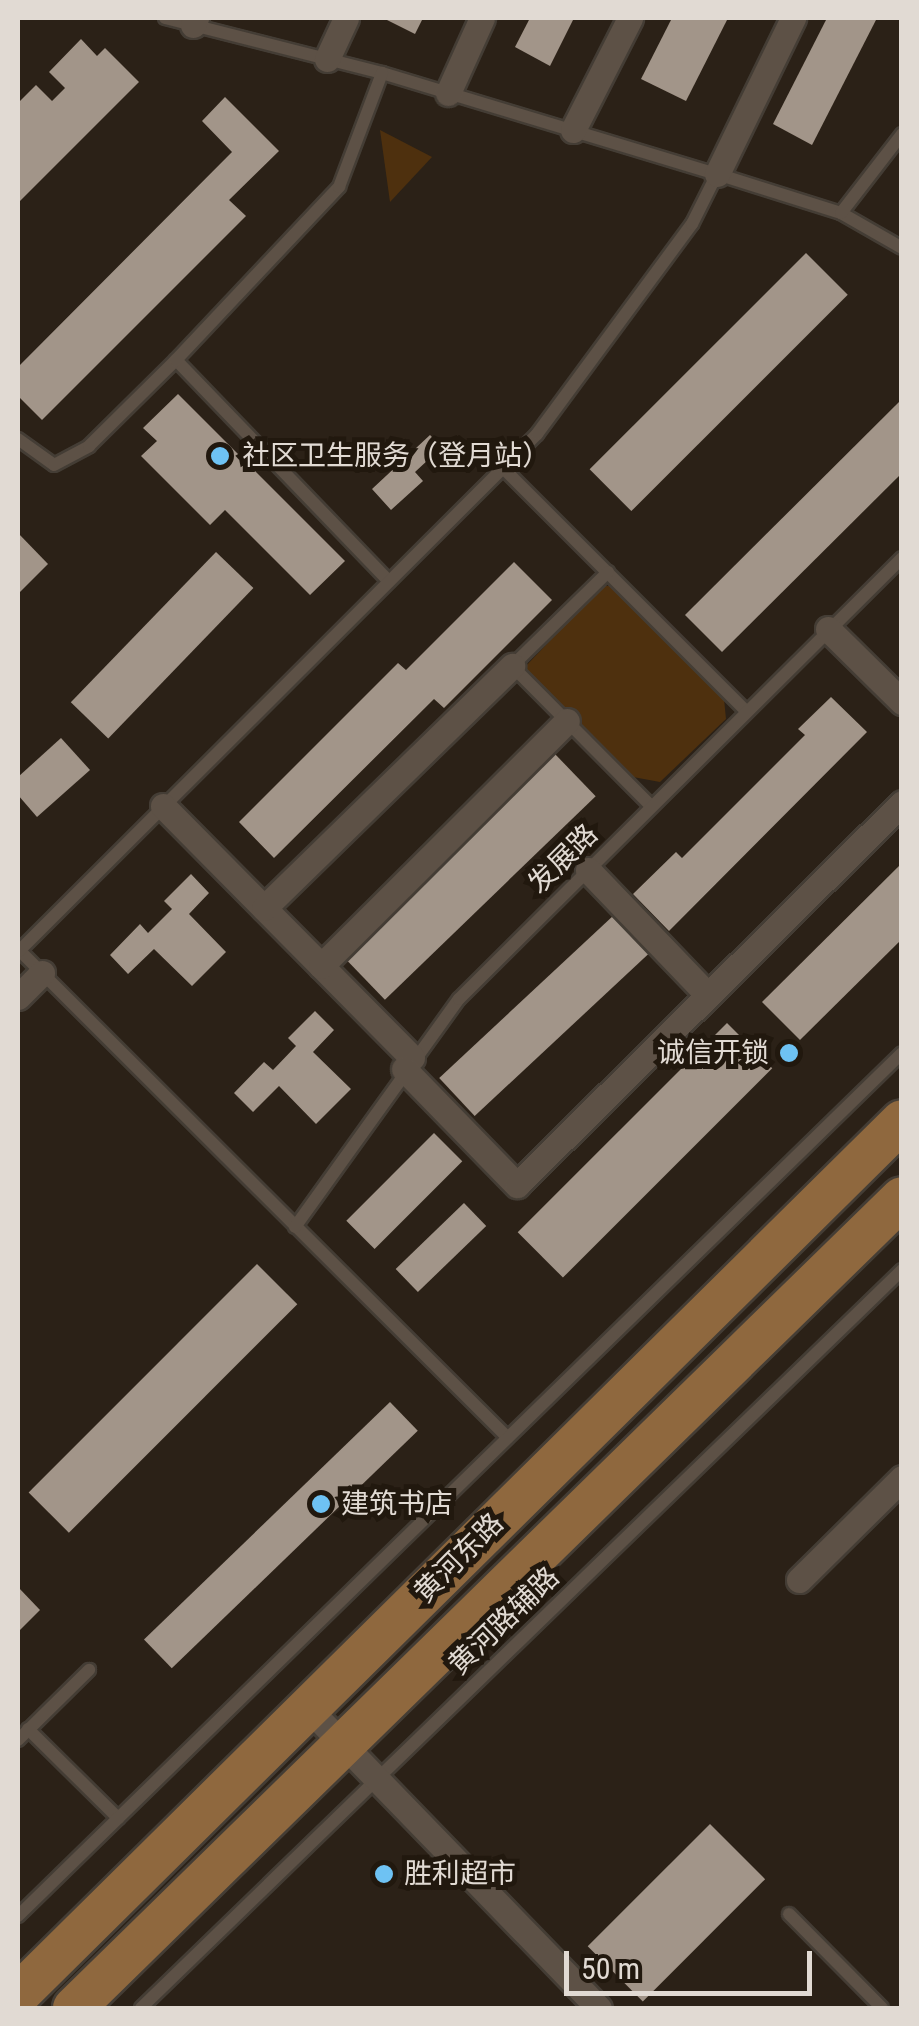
<!DOCTYPE html>
<html>
<head>
<meta charset="utf-8">
<style>
	body { margin:0 }
	#map { position:relative; width:919px; height:2026px; overflow:hidden; background:#2b2117; font-family:"Roboto Condensed","Noto Sans SC",sans-serif }
	div>[style] { position:absolute }
	.green>* { inset:0; background:#4e300e }
	.building>* { inset:0; background:#a29589; transform-origin:0 0 }
	.roads { filter:drop-shadow(2px 0 #443d35) drop-shadow(-2px 0 #443d35) drop-shadow(0 2px #443d35) drop-shadow(0 -2px #443d35) }
	.service>* { height:12px; margin:-6px; padding:0 6px; transform-origin:6px; border-radius:6px; background:#5d5146 }
	.minor>* { height:25px; margin:-12.5px; padding:0 12.5px; transform-origin:12.5px; border-radius:12.5px; background:#5d5146 }
	.primary>* { height:42px; margin:-21px; padding:0 21px; transform-origin:21px; border-radius:21px; background:#8f683e }
	.dots>* { width:28px; height:28px; translate:-50% -50%; box-sizing:border-box; border:5px solid #21180e; border-radius:50% }
	span { translate:-50% -50%; white-space:nowrap; text-align:center; line-height:1.15; -webkit-text-stroke:10px #21180e; paint-order:stroke }
	.poi-label { font-size:28px; color:#e1dad3 }
	.left { translate:0 -50%; text-align:left }
	.right { translate:-100% -50%; text-align:right }
	.street-label { font-size:28px; color:#e1dad3 }
	.frame { position:absolute; inset:0; border:20px solid #e1dad3; pointer-events:none }
	.scale { position:absolute; left:564px; top:1951px; width:248px; height:45px; box-sizing:border-box; border:5px solid #e1dad3; border-top:0; padding-left:12px; font-size:30px; line-height:35px; white-space:nowrap; color:#e1dad3; -webkit-text-stroke:8px #21180e; paint-order:stroke }
</style>
</head>
<body>
<div id="map">
	<div class="green">
		<i style="clip-path:polygon(380px 130px,432px 157px,390px 202px)"></i>
		<i style="clip-path:polygon(602px 586px,612px 586px,724px 699px,726px 719px,660px 782px,633px 777px,524px 668px)"></i>
	</div>
	<div class="building">
		<i style="clip-path:polygon(383px 18px,423px 18px,415px 34px)"></i>
		<i style="clip-path:polygon(530px 18px,574px 18px,550px 66px,515px 47px)"></i>
		<i style="clip-path:polygon(672px 18px,728px 18px,686px 101px,641px 79px)"></i>
		<i style="clip-path:polygon(827px 18px,877px 18px,812px 145px,773px 124px)"></i>
		<i style="clip-path:polygon(81px 39px,97px 56px,105px 48px,139px 82px,18px 203px,18px 103px,36px 85px,52px 101px,65px 88px,49px 72px)"></i>
		<i style="clip-path:polygon(225px 97px,279px 151px,229px 200px,246px 216px,42px 420px,18px 396px,18px 367px,232px 152px,202px 121px)"></i>
		<i style="left:806px;top:253px;width:59px;height:306px;rotate:45deg"></i>
		<i style="clip-path:polygon(178px 394px,345px 561px,310px 595px,225px 510px,210px 525px,141px 456px,157px 441px,143px 428px)"></i>
		<i style="clip-path:polygon(902px 399px,902px 473px,722px 652px,685px 615px)"></i>
		<i style="clip-path:polygon(430px 435px,442px 447px,415px 472px,423px 481px,391px 510px,372px 489px)"></i>
		<i style="clip-path:polygon(18px 533px,48px 564px,18px 594px)"></i>
		<i style="left:216px;top:552px;width:52px;height:209px;rotate:44deg"></i>
		<i style="clip-path:polygon(514px 562px,552px 600px,444px 708px,434px 699px,274px 858px,239px 822px,398px 663px,406px 670px)"></i>
		<i style="clip-path:polygon(831px 697px,867px 732px,669px 931px,633px 894px,676px 852px,682px 858px,805px 735px,798px 729px)"></i>
		<i style="clip-path:polygon(61px 738px,90px 770px,37px 817px,18px 795px,18px 777px)"></i>
		<i style="left:554px;top:753px;width:60px;height:293px;rotate:46deg"></i>
		<i style="clip-path:polygon(902px 863px,902px 939px,800px 1040px,762px 1002px)"></i>
		<i style="clip-path:polygon(191px 874px,209px 893px,189px 914px,226px 952px,192px 986px,154px 949px,128px 974px,110px 955px,140px 924px,148px 933px,172px 909px,164px 901px)"></i>
		<i style="left:614px;top:915px;width:52px;height:239px;rotate:47deg"></i>
		<i style="clip-path:polygon(315px 1011px,334px 1030px,313px 1052px,351px 1089px,316px 1124px,279px 1086px,253px 1112px,234px 1093px,264px 1062px,273px 1070px,296px 1046px,288px 1038px)"></i>
		<i style="left:727px;top:1023px;width:64px;height:296px;rotate:45deg"></i>
		<i style="left:434px;top:1133px;width:40px;height:124px;rotate:45deg"></i>
		<i style="left:464px;top:1203px;width:32px;height:95px;rotate:46deg"></i>
		<i style="left:257px;top:1264px;width:57px;height:323px;rotate:45deg"></i>
		<i style="left:390px;top:1402px;width:40px;height:342px;rotate:46deg"></i>
		<i style="clip-path:polygon(18px 1587px,40px 1610px,18px 1632px)"></i>
		<i style="left:710px;top:1824px;width:78px;height:173px;rotate:45deg"></i>
	</div>
	<div class="roads">
		<div class="service">
			<i style="left:165px;top:18px;width:224px;rotate:14.2deg"></i>
			<i style="left:382px;top:73px;width:350px;rotate:16.8deg"></i>
			<i style="left:717px;top:174px;width:130px;rotate:17.5deg"></i>
			<i style="left:841px;top:213px;width:70px;rotate:29.8deg"></i>
			<i style="left:841px;top:213px;width:100px;rotate:-52.3deg"></i>
			<i style="left:176px;top:360px;width:307px;rotate:46.1deg"></i>
			<i style="left:18px;top:439px;width:44px;rotate:35.8deg"></i>
			<i style="left:54px;top:465px;width:40px;rotate:-28deg"></i>
			<i style="left:89px;top:446px;width:122px;rotate:-44.7deg"></i>
			<i style="left:176px;top:360px;width:238px;rotate:-46.7deg"></i>
			<i style="left:339px;top:187px;width:122px;rotate:-69.3deg"></i>
			<i style="left:505px;top:470px;width:341px;rotate:45deg"></i>
			<i style="left:608px;top:572px;width:134px;rotate:135.6deg"></i>
			<i style="left:512px;top:666px;width:197px;rotate:45.2deg"></i>
			<i style="left:18px;top:949px;width:691px;rotate:44.94deg"></i>
			<i style="left:19px;top:951px;width:732px;rotate:-44.94deg"></i>
			<i style="left:537px;top:434px;width:261px;rotate:-53.6deg"></i>
			<i style="left:692px;top:224px;width:56px;rotate:-63.4deg"></i>
			<i style="left:295px;top:1227px;width:281px;rotate:-54.3deg"></i>
			<i style="left:459px;top:999px;width:625px;rotate:-44.87deg"></i>
			<i style="left:28px;top:1729px;width:127px;rotate:44.7deg"></i>
			<i style="left:18px;top:1740px;width:100px;rotate:-44.6deg"></i>
			<i style="left:789px;top:1914px;width:132px;rotate:45.3deg"></i>
			<i style="left:18px;top:1916px;width:1235px;rotate:-44.31deg"></i>
			<i style="left:141px;top:2008px;width:1060px;rotate:-44.12deg"></i>
		</div>
		<div class="minor">
			<i style="left:193px;top:25px;width:8px;rotate:-67deg"></i>
			<i style="left:327px;top:59px;width:45px;rotate:-65.1deg"></i>
			<i style="left:448px;top:93px;width:82px;rotate:-65.6deg"></i>
			<i style="left:573px;top:130px;width:126px;rotate:-63deg"></i>
			<i style="left:717px;top:174px;width:174px;rotate:-64deg"></i>
			<i style="left:828px;top:629px;width:104px;rotate:44.6deg"></i>
			<i style="left:163px;top:806px;width:354px;rotate:45.3deg"></i>
			<i style="left:588px;top:870px;width:173px;rotate:46.2deg"></i>
			<i style="left:264px;top:908px;width:347px;rotate:-44.3deg"></i>
			<i style="left:321px;top:966px;width:347px;rotate:-44.9deg"></i>
			<i style="left:18px;top:997px;width:34px;rotate:-45deg"></i>
			<i style="left:404px;top:1069px;width:162px;rotate:45.8deg"></i>
			<i style="left:517px;top:1185px;width:542px;rotate:-44.78deg"></i>
			<i style="left:799px;top:1580px;width:145px;rotate:-44.7deg"></i>
			<i style="left:308px;top:1708px;width:418px;rotate:45.9deg"></i>
		</div>
		<div class="primary">
			<i style="left:18px;top:1995px;width:1243px;rotate:-44.67deg"></i>
			<i style="left:74px;top:2008px;width:1158px;rotate:-44.37deg"></i>
		</div>
	</div>
	<div class="dots">
		<i style="left:220px;top:456px;background:#6ec2f3"></i>
		<i style="left:789px;top:1053px;background:#6ec2f3"></i>
		<i style="left:321px;top:1504px;background:#6ec2f3"></i>
		<i style="left:384px;top:1874px;background:#6ec2f3"></i>
	</div>
	<div class="poi-label">
		<span class="left" style="left:242px;top:456px">社区卫生服务（登月站）</span>
		<span class="right" style="left:769px;top:1053px">诚信开锁</span>
		<span class="left" style="left:341px;top:1504px">建筑书店</span>
		<span class="left" style="left:404px;top:1874px">胜利超市</span>
	</div>
	<div class="street-label">
		<span style="left:563px;top:859px;rotate:-45deg">发展路</span>
		<span style="left:459px;top:1558px;rotate:-45deg">黄河东路</span>
		<span style="left:504px;top:1621px;rotate:-44deg">黄河路辅路</span>
	</div>
	<div class="frame"></div>
	<div class="scale">50 m</div>
</div>
</body>
</html>
